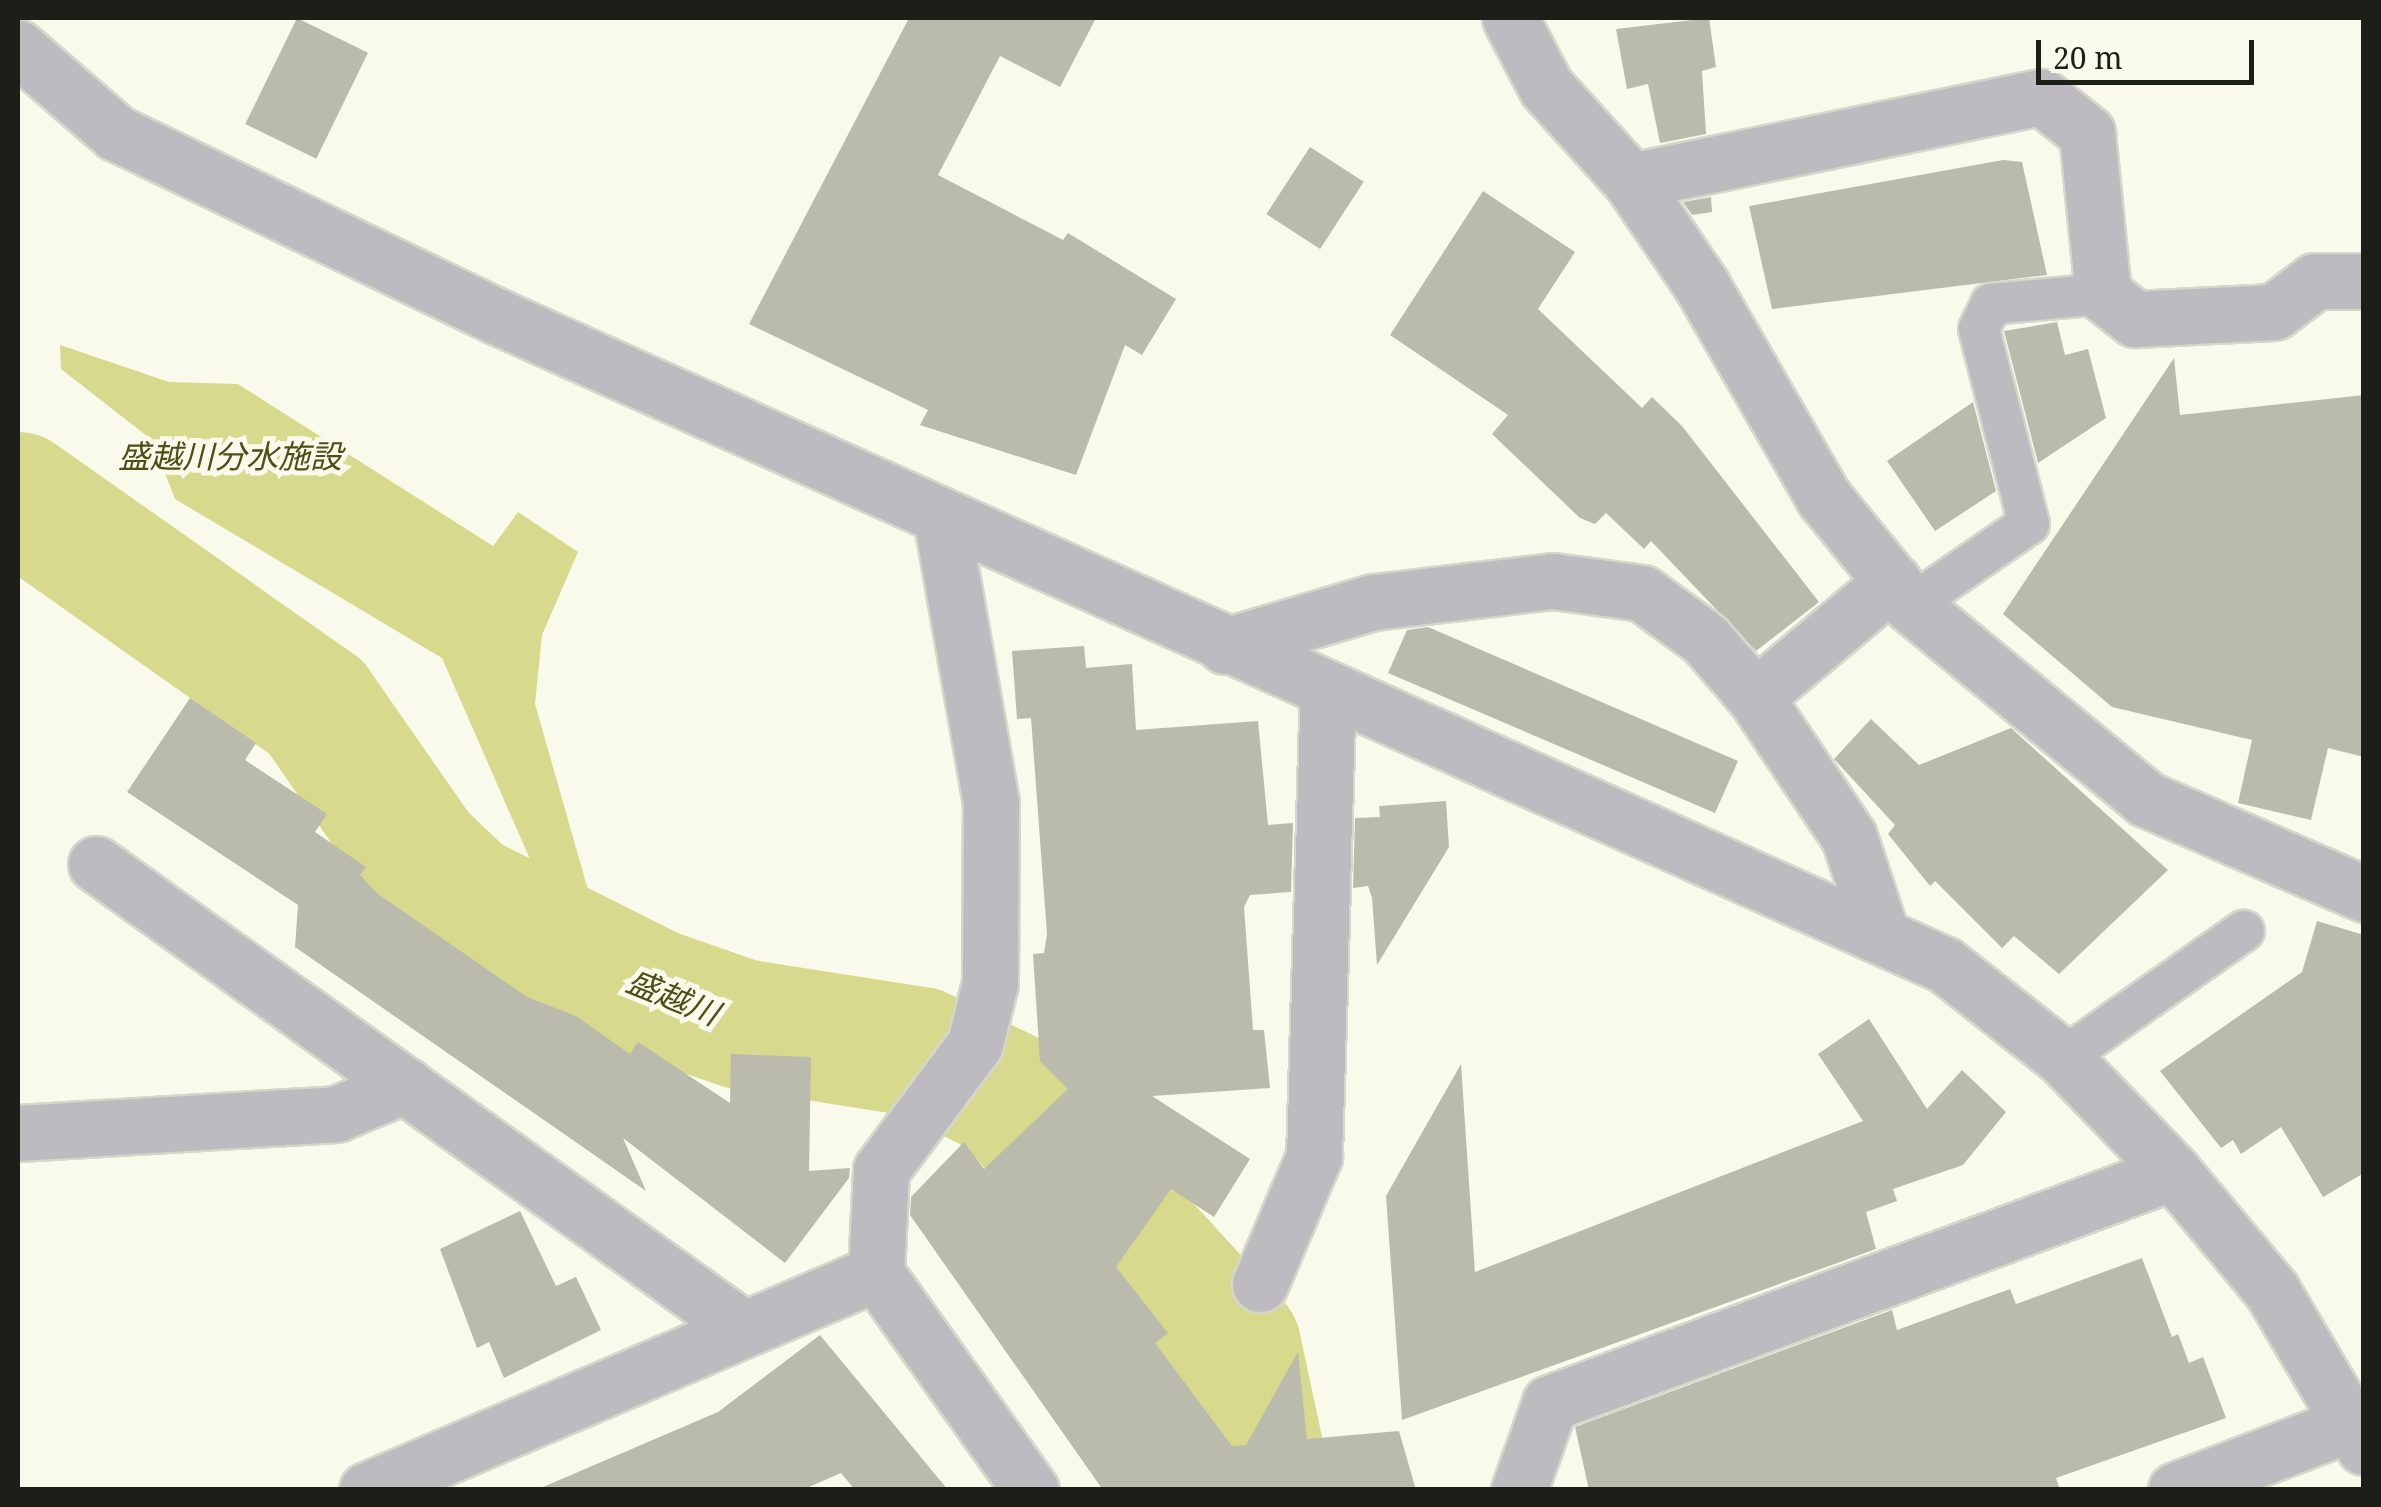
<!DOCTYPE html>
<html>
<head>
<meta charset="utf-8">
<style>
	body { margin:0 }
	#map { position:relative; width:2381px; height:1507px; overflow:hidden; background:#f9faeb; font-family:"Noto Serif","Noto Sans JP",serif }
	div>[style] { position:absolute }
	.water>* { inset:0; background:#d7d98c }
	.stream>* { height:22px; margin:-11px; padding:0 11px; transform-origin:11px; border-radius:11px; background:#d7d98c }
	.river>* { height:130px; margin:-65px; padding:0 65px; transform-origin:65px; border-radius:65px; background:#d7d98c }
	.building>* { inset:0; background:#babbac; transform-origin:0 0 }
	.roads { filter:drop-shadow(2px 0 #d6d7c9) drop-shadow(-2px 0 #d6d7c9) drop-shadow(0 2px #d6d7c9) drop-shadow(0 -2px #d6d7c9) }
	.service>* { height:40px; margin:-20px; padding:0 20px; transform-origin:20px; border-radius:20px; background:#bdbac0 }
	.minor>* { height:55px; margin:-27.5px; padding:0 27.5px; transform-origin:27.5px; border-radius:27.5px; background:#bdbac0 }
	span { translate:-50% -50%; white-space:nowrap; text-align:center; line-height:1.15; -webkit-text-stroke:10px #f9faeb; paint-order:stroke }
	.water-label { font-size:32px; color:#4e4e15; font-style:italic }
	.frame { position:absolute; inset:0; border:20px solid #1d1e18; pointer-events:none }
	.scale { position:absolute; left:2036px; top:40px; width:218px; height:45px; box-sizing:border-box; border:5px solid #1d1e18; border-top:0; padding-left:12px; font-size:30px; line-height:35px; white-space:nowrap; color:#1d1e18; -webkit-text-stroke:8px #f9faeb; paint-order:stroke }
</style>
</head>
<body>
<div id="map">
	<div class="water">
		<i style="clip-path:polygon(60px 345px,169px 382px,238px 384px,493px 546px,518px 512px,578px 552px,542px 635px,535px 704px,588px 890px,628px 958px,563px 935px,442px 658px,175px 499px,152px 440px,61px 369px)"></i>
	</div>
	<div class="stream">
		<i style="left:590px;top:920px;width:61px;rotate:68.9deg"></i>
	</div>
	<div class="river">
		<i style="left:18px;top:497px;width:365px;rotate:35.2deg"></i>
		<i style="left:316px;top:707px;width:180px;rotate:55.2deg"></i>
		<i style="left:419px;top:855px;width:62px;rotate:43.7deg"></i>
		<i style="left:464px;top:898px;width:211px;rotate:26.8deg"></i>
		<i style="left:652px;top:993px;width:94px;rotate:19.2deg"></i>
		<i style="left:741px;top:1024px;width:181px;rotate:8.9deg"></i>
		<i style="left:920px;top:1052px;width:95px;rotate:26.3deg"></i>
		<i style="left:1005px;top:1094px;width:342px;rotate:47.5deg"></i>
		<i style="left:1236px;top:1346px;width:147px;rotate:77.9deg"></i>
	</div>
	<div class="building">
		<i style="left:297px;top:18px;width:79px;height:118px;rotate:26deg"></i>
		<i style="clip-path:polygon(909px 18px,1096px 18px,1060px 87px,1000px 56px,938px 175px,1063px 240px,1068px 233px,1176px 299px,1142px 355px,1125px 345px,1076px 475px,920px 425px,928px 410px,749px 324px)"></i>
		<i style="clip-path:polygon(1709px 18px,1716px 67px,1702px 71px,1706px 134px,1660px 143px,1648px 84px,1627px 89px,1616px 29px)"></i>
		<i style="left:1310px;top:147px;width:64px;height:80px;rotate:33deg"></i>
		<i style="clip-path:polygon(2003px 160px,2022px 162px,2047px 275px,1772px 309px,1749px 206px)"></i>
		<i style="clip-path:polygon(1483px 191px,1575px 252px,1538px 309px,1642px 408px,1652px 397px,1682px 426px,1819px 602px,1756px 651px,1651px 541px,1644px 549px,1606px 513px,1595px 524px,1580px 518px,1492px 434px,1508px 415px,1390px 335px)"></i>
		<i style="clip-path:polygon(1711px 197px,1712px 212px,1692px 215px,1683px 202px)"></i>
		<i style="clip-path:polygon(2057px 322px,2065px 355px,2088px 349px,2106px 418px,2038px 463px,2004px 331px)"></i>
		<i style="clip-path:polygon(2174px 358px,2180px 415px,2364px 395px,2364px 757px,2328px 748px,2311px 820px,2238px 803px,2252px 740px,2112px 707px,2003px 614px)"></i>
		<i style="clip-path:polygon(1973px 402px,1996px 491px,1935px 531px,1887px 461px)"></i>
		<i style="clip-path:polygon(1428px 627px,1738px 761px,1715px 813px,1388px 673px,1407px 630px)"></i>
		<i style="clip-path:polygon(1084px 646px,1086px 668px,1132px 664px,1136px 730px,1258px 721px,1268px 825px,1293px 823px,1291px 892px,1250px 895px,1244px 907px,1253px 1030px,1264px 1030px,1270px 1088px,1152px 1096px,1250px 1159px,1214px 1217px,1171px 1189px,1116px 1267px,1168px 1333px,1155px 1343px,1232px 1446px,1246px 1445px,1298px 1352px,1307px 1439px,1399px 1431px,1416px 1490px,1103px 1490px,910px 1215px,911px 1197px,964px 1142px,984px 1169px,1068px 1089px,1040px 1061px,1033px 954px,1044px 953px,1047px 934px,1031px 718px,1017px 719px,1012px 651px)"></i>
		<i style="clip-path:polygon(190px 698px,256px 743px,245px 760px,327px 814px,315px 832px,366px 867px,360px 875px,378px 894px,527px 997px,576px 1016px,630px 1054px,638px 1042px,730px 1103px,731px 1054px,811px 1057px,809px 1171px,850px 1168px,849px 1178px,785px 1263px,623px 1138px,646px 1191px,295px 947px,298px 905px,127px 792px)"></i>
		<i style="clip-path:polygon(1871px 719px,1919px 765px,2011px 728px,2168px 870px,2059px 974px,2014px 936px,2002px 948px,1935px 881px,1930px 886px,1888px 834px,1895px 825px,1834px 759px)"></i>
		<i style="clip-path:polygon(1446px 801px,1449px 847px,1377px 965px,1372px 898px,1368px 886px,1353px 888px,1355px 818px,1380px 817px,1379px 806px)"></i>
		<i style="clip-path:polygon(2317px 921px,2364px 935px,2364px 1173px,2323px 1197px,2281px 1127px,2241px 1154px,2233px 1140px,2221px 1148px,2160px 1071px,2302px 972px)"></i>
		<i style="clip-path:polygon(1869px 1019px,1927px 1109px,1962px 1070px,2006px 1112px,1963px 1165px,1893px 1189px,1897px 1201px,1866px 1212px,1876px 1249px,1402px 1420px,1386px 1196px,1461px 1064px,1475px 1272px,1863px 1121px,1818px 1054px)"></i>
		<i style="clip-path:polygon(520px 1211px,556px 1286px,576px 1277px,601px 1330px,504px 1378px,489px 1342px,477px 1348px,440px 1249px)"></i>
		<i style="clip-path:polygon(2142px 1258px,2172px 1337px,2178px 1334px,2189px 1363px,2203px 1357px,2226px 1418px,2056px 1478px,2060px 1490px,1589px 1490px,1575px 1427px,1892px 1310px,1897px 1330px,2010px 1289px,2016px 1304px)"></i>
		<i style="clip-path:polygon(820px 1335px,948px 1490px,855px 1490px,841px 1473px,802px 1490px,536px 1490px,718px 1412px)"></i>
	</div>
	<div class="roads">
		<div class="service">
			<i style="left:1911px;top:605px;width:143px;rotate:-34.5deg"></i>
			<i style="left:2029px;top:524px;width:201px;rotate:-104.4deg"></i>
			<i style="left:1979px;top:329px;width:28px;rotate:-64deg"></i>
			<i style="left:1991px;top:304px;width:112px;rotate:-5.1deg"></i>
			<i style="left:2063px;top:1058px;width:221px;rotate:-35.1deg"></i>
		</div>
		<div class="minor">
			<i style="left:1510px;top:18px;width:78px;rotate:62.4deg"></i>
			<i style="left:1546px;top:87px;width:127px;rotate:47.9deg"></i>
			<i style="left:1631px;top:181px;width:127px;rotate:55.9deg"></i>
			<i style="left:1702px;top:286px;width:245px;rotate:60.1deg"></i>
			<i style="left:1824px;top:498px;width:138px;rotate:50.9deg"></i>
			<i style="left:1911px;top:605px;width:305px;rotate:39.5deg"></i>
			<i style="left:2146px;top:799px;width:238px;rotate:23.5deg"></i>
			<i style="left:18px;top:48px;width:130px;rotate:40.9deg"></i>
			<i style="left:116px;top:133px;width:422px;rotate:25.7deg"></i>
			<i style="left:496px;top:316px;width:1588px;rotate:24.13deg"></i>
			<i style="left:1945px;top:965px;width:150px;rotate:38.2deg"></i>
			<i style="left:2063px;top:1058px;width:158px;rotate:46deg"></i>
			<i style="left:2173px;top:1172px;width:155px;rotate:50.2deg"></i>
			<i style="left:2272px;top:1291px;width:181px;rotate:59.5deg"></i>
			<i style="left:1631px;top:181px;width:419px;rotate:-11.6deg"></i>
			<i style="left:2042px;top:97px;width:58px;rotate:38.7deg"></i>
			<i style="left:2087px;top:133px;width:162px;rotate:84.3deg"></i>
			<i style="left:2103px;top:294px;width:41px;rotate:38deg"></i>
			<i style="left:2135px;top:319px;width:139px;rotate:-2.9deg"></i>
			<i style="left:2274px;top:312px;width:51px;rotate:-37.1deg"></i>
			<i style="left:2315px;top:281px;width:49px"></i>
			<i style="left:1225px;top:646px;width:155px;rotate:-16.5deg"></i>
			<i style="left:1374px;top:602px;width:180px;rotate:-6.7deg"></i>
			<i style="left:1553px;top:581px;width:90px;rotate:7.7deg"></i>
			<i style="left:1642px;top:593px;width:78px;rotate:36.1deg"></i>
			<i style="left:1705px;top:639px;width:77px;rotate:49.2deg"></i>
			<i style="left:1755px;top:697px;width:169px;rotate:56.1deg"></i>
			<i style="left:1849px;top:837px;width:102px;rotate:71.7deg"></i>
			<i style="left:1755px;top:697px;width:180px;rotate:-40deg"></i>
			<i style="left:96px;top:864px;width:794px;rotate:35.67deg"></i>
			<i style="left:18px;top:1133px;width:319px;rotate:-3.4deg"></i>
			<i style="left:336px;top:1114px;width:75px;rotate:-22.8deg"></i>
			<i style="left:876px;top:1273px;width:267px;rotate:54.5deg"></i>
			<i style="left:1260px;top:1284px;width:139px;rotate:-67.1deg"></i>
			<i style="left:1314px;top:1156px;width:465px;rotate:-88.3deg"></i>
			<i style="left:367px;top:1490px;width:553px;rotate:-23.09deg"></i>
			<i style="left:876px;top:1273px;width:103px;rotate:-87.2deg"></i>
			<i style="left:881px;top:1170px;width:157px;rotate:-53.3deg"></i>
			<i style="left:975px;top:1044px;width:63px;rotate:-76.2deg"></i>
			<i style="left:990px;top:983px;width:180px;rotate:-89.7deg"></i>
			<i style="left:991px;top:803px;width:286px;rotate:-99.9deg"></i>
			<i style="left:1519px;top:1490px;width:92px;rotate:-70.4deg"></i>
			<i style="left:1550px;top:1403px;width:664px;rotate:-20.34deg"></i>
			<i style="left:2176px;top:1490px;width:185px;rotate:-20.9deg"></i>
		</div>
	</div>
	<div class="water-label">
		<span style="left:230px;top:456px">盛越川分水施設</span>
		<span style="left:673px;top:997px;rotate:22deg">盛越川</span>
	</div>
	<div class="frame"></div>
	<div class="scale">20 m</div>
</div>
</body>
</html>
